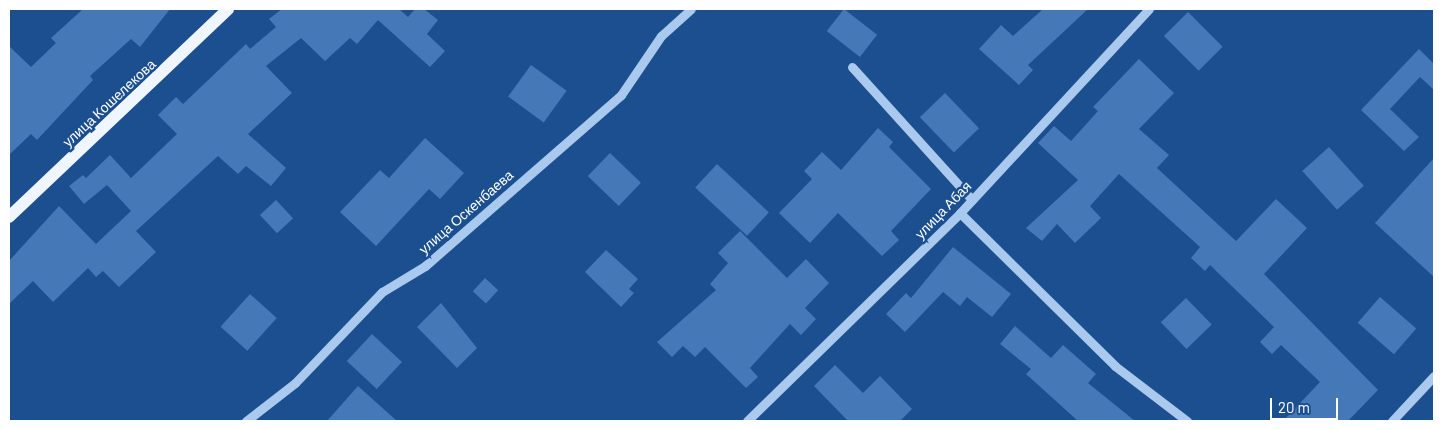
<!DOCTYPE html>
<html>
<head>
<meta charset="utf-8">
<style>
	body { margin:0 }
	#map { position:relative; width:1443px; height:430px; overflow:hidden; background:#1b4f8f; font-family:Barlow,sans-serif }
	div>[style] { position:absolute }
	.building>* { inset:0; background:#4478b7; transform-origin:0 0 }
	.minor>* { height:9px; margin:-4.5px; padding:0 4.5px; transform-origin:4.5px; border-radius:4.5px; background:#a9c9ee }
	.major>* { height:12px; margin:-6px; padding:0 6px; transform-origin:6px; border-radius:6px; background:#f0f6ff }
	span { translate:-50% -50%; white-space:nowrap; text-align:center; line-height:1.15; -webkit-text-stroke:5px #1b4f8f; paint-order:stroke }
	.street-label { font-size:14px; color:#fff }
	.frame { position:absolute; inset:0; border:10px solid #fff; pointer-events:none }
	.scale { position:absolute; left:1270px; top:398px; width:68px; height:22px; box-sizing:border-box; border:2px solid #fff; border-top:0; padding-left:6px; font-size:15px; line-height:18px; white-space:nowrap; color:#fff; -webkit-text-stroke:4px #1b4f8f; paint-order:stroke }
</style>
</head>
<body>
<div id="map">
	<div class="building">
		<i style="clip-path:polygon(83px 9px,170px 9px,140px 47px,131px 39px,90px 76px,93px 80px,37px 140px,31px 134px,9px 155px,9px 46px,31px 67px,56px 43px,51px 38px)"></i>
		<i style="clip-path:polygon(282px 9px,399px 9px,408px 17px,415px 9px,424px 9px,438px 20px,427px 34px,445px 51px,430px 67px,378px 20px,357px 44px,350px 38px,325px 61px,301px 38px,266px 66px,292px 93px,248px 134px,286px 168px,271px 186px,246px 166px,238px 174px,218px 156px,136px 231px,156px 252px,119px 287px,103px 271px,96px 277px,88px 268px,53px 302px,33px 281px,9px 304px,9px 261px,59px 206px,96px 244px,131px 211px,107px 185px,84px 204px,69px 186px,83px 175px,86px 178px,110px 155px,131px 178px,177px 134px,158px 115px,176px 97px,183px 104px,246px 44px,250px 49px,276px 27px,269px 19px)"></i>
		<i style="left:844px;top:9px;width:42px;height:28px;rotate:38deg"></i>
		<i style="clip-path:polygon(1043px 9px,1088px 9px,1028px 65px,1033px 70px,1019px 85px,979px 49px,1001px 25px,1013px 36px)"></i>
		<i style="left:1188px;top:12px;width:49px;height:34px;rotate:45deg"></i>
		<i style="clip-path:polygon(1419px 49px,1434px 64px,1434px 90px,1420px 77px,1390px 109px,1419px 137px,1404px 151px,1361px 110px)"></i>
		<i style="clip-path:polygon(1139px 59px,1174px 93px,1139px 129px,1169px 155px,1157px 168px,1236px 241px,1276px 199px,1307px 228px,1264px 274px,1378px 390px,1348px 421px,1283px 421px,1320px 382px,1281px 345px,1272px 354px,1260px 342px,1274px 327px,1210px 265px,1205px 271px,1191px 258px,1200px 247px,1119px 174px,1090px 206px,1101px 218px,1075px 243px,1057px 224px,1042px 241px,1026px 228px,1078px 180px,1038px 143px,1054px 126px,1071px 141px,1098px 111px,1093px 107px)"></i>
		<i style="left:531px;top:65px;width:44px;height:39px;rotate:36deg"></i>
		<i style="left:945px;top:93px;width:49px;height:35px;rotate:46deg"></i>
		<i style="clip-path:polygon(878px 128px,893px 142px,889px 147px,931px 189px,891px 231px,899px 240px,882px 256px,838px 213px,810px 243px,779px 213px,812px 179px,804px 171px,822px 152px,841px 170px)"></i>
		<i style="clip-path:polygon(425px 138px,464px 173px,440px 199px,429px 189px,376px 246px,340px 212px,380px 170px,389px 178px)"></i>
		<i style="left:1329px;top:147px;width:52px;height:36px;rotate:48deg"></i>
		<i style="left:610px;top:153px;width:43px;height:32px;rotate:44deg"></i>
		<i style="clip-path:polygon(1434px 158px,1434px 277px,1375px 223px)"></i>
		<i style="left:717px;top:164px;width:71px;height:32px;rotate:43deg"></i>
		<i style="left:276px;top:200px;width:25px;height:22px;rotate:47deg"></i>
		<i style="clip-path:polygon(740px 231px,787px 278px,806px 259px,829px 283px,805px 308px,816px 319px,801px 335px,790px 324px,750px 368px,758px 377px,746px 388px,705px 347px,695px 357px,683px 346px,672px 357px,657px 342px,716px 290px,710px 284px,728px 263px,718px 253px)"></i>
		<i style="clip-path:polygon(953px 247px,1011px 294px,992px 317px,967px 297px,960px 306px,943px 292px,905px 332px,886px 314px,906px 293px,911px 298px)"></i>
		<i style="clip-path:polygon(606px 250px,638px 279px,629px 289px,634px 293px,621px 307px,585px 272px)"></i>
		<i style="left:485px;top:278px;width:18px;height:18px;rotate:43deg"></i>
		<i style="left:250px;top:294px;width:36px;height:44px;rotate:42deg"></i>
		<i style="left:1380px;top:297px;width:48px;height:34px;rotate:41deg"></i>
		<i style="left:1186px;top:298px;width:37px;height:35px;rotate:46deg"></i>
		<i style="clip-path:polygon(441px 303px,477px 348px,457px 368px,417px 327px)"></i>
		<i style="clip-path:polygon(1015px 326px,1051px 358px,1063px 345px,1096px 374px,1088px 383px,1135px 421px,1078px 421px,1026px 374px,1031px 369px,1000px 344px)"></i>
		<i style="left:372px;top:334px;width:41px;height:37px;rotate:43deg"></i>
		<i style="clip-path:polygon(835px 365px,863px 393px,880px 376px,912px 409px,900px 421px,848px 421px,814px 386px)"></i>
		<i style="clip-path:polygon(358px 386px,397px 421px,327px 421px)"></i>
	</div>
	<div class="minor">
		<i style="left:852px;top:67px;width:179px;rotate:47.9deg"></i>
		<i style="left:960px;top:213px;width:218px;rotate:44.6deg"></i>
		<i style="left:1115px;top:366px;width:91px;rotate:37.4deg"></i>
		<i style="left:246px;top:421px;width:62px;rotate:-37.8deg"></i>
		<i style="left:295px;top:383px;width:126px;rotate:-46.3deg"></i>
		<i style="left:382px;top:292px;width:50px;rotate:-31.2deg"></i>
		<i style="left:425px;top:266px;width:260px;rotate:-41.1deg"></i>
		<i style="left:621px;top:95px;width:71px;rotate:-55.9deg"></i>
		<i style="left:661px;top:36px;width:40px;rotate:-42deg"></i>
		<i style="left:747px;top:421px;width:298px;rotate:-44.3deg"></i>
		<i style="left:960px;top:213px;width:278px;rotate:-47.2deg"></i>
		<i style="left:1392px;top:421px;width:62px;rotate:-47deg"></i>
	</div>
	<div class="major">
		<i style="left:9px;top:217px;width:302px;rotate:-43.5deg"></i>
	</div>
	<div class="street-label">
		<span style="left:109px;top:103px;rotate:-43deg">улица Кошелекова</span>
		<span style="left:943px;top:210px;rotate:-46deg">улица Абая</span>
		<span style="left:466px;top:212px;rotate:-41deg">улица Оскенбаева</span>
	</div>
	<div class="frame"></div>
	<div class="scale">20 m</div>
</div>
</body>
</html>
